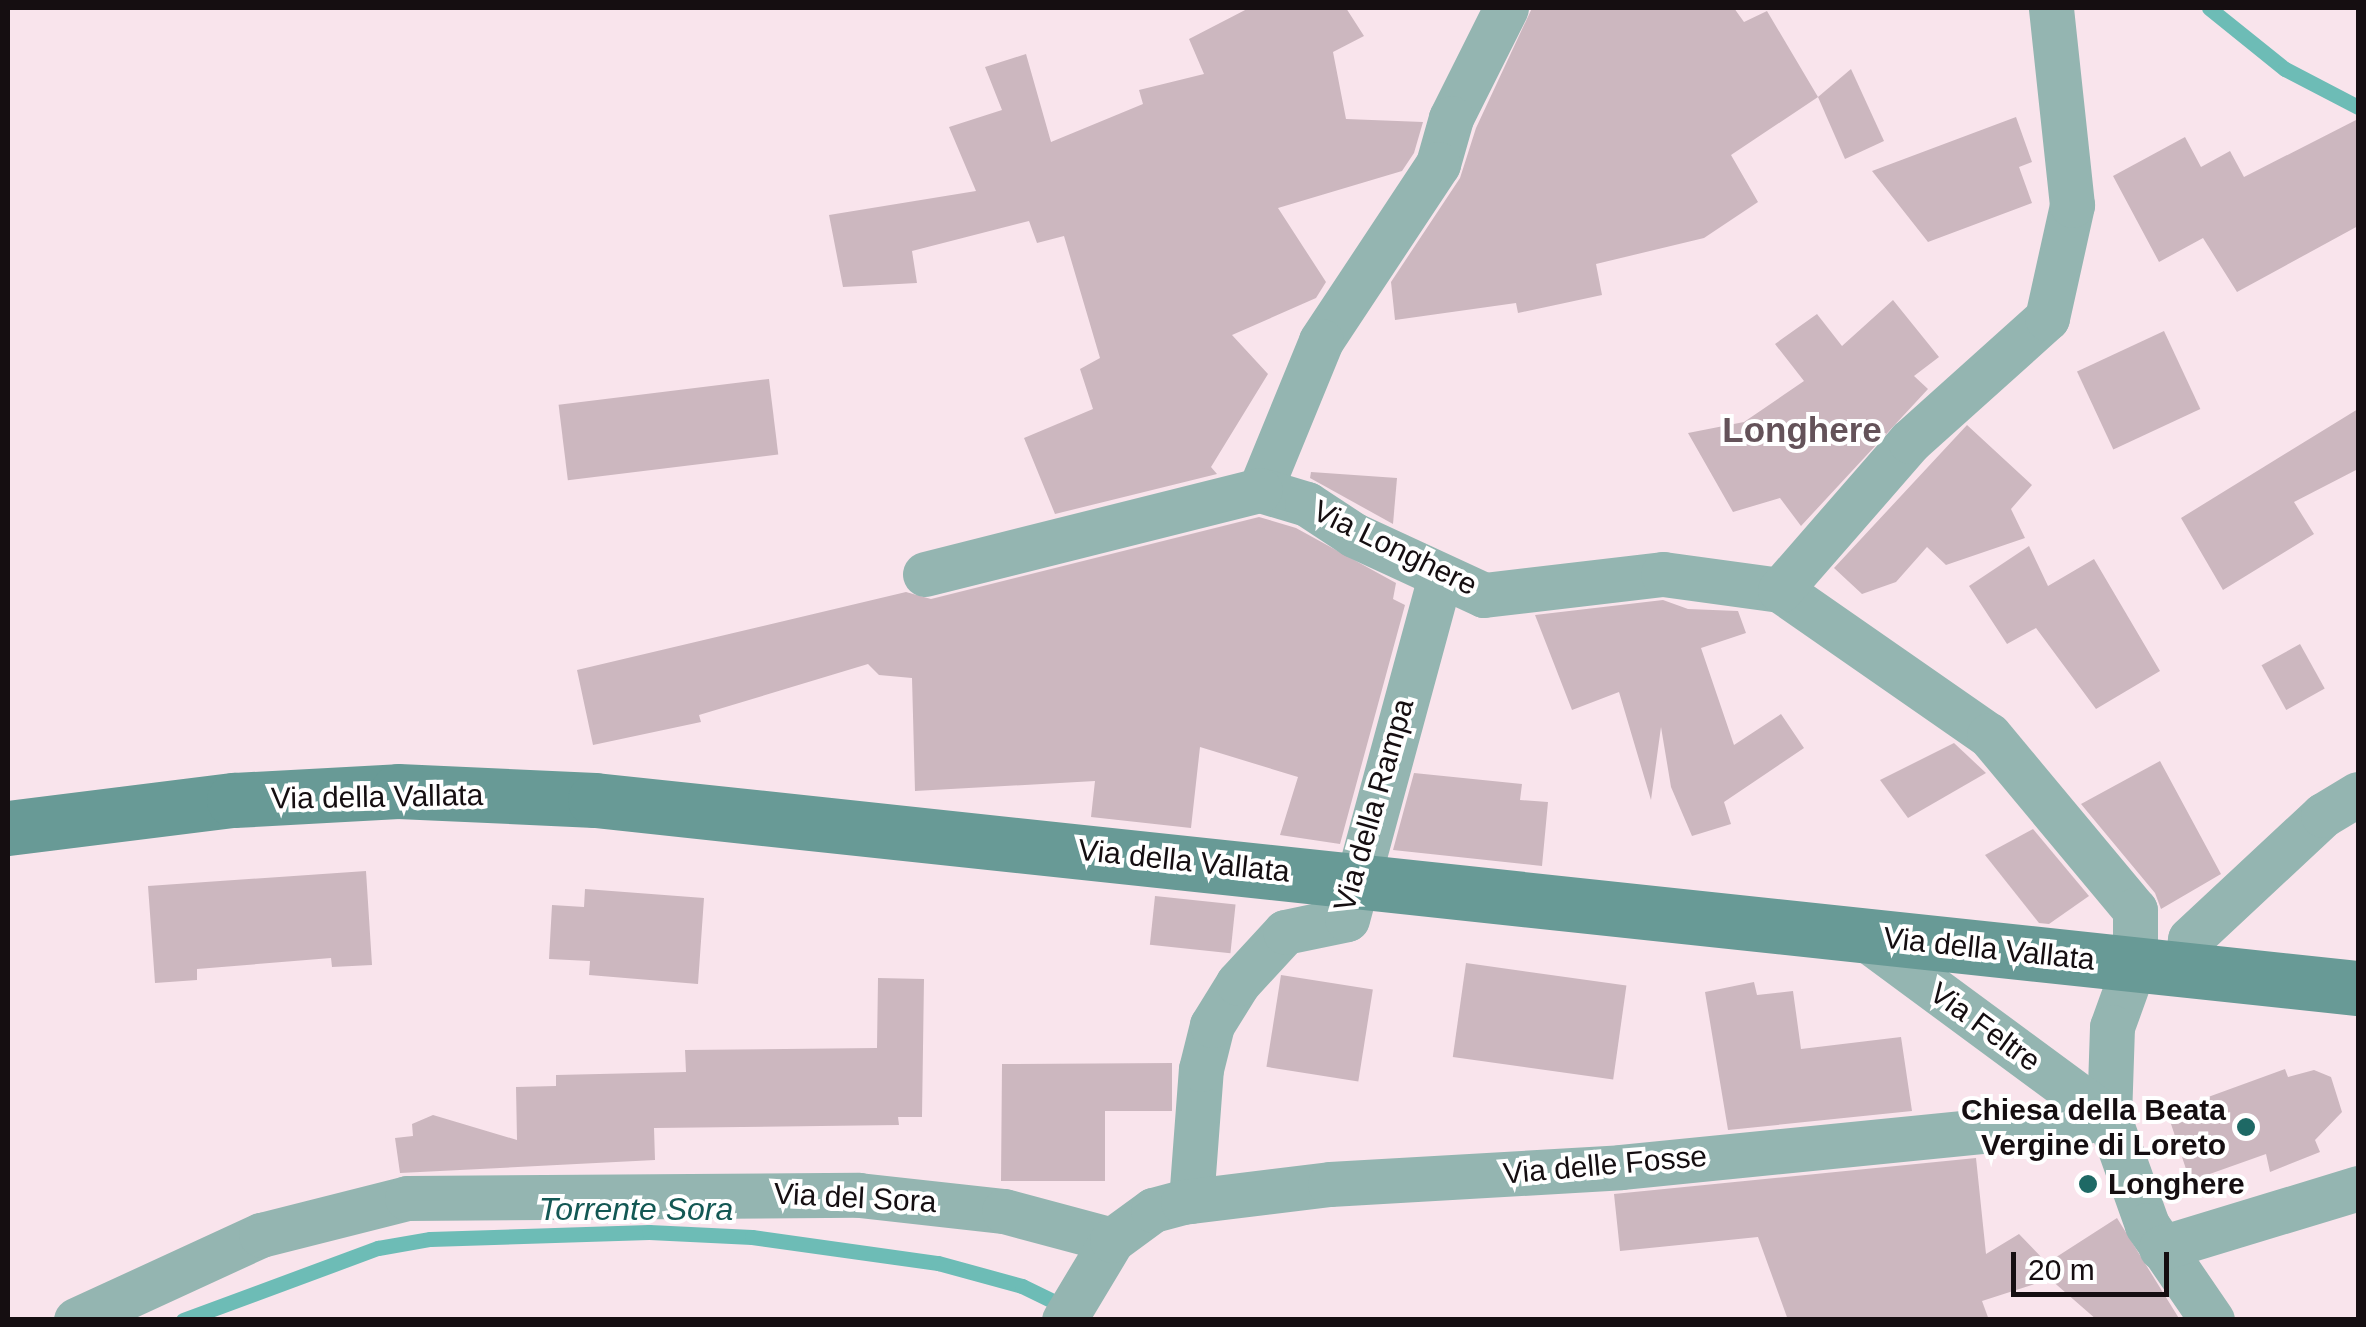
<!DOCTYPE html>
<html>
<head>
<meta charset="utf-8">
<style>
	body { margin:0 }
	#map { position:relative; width:2366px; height:1327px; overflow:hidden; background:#f9e4ec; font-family:Helvetica,sans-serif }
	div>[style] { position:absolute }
	.stream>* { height:15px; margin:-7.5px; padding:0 7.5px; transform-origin:7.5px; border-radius:7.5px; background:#6dbcb6 }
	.building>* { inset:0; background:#ccb7bf; transform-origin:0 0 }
	.street>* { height:45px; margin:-22.5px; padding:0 22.5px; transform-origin:22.5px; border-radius:22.5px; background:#94b5b1 }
	.secondary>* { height:55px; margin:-27.5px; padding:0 27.5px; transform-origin:27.5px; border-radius:27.5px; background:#689a96 }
	.dots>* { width:28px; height:28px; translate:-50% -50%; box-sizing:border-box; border:5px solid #fff; border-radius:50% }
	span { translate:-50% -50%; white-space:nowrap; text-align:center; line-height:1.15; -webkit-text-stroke:8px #fff; paint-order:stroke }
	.street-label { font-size:30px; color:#150e11 }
	.poi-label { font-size:30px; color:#150e11; font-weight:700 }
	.right { translate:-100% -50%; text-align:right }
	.left { translate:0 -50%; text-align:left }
	.water-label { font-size:32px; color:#135854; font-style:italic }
	.quarter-label { font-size:35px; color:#645259; font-weight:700 }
	.frame { position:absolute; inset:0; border:10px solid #150e11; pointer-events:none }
	.scale { position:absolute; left:2011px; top:1252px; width:158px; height:45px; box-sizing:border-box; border:5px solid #150e11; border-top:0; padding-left:12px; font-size:30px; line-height:35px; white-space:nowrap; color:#150e11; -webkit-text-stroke:8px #fff; paint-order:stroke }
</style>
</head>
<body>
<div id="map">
	<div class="stream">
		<i style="left:2209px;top:8px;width:97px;rotate:38.8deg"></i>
		<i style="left:2285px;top:69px;width:82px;rotate:27.5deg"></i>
		<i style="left:183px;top:1320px;width:208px;rotate:-20.3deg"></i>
		<i style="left:378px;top:1248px;width:53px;rotate:-9.8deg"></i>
		<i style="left:430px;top:1239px;width:219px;rotate:-1.8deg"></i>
		<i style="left:649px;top:1232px;width:103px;rotate:2.8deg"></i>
		<i style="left:752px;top:1237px;width:188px;rotate:8deg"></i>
		<i style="left:938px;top:1263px;width:87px;rotate:15.3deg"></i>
		<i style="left:1022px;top:1286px;width:48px;rotate:26deg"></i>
	</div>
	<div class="building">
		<i style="clip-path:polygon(1249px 8px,1346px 8px,1364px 36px,1333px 52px,1346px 119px,1423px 122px,1414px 153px,1402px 171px,1278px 208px,1326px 282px,1316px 298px,1232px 335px,1268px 374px,1211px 467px,1217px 474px,1055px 514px,1024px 438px,1093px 409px,1080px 369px,1100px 358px,1064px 236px,1037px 243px,1029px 221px,912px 251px,917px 283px,843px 287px,829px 215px,976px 191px,949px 127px,1002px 110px,985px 67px,1026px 54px,1051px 142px,1143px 104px,1139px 90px,1204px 74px,1189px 39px)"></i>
		<i style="clip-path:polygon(1532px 8px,1734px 8px,1744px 22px,1767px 11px,1818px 97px,1731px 155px,1758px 202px,1704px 238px,1596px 264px,1602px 295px,1518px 313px,1516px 303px,1395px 320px,1391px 282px,1460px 178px,1476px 128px)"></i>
		<i style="clip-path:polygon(1851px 69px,1884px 141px,1845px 159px,1818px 97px)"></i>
		<i style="clip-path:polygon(2016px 117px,2032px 162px,2019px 167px,2032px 203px,1928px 242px,1872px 171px)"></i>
		<i style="clip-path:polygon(2358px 119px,2358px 226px,2237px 292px,2203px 238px,2159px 262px,2113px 176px,2185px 137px,2201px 167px,2230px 151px,2244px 177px)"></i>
		<i style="clip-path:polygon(1893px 300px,1939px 357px,1914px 376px,1928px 389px,1801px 526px,1780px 498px,1733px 512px,1688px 433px,1744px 422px,1804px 381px,1775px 344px,1817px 314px,1842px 346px)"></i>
		<i style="left:2164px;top:331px;width:86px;height:96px;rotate:65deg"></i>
		<i style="left:769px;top:379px;width:76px;height:212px;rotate:83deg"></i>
		<i style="clip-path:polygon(2358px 409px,2358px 469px,2294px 502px,2314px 534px,2223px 590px,2181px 518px)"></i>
		<i style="clip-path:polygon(1967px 425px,2032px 485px,2011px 509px,2025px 538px,1946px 565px,1927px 547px,1896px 582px,1862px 594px,1834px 568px)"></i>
		<i style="clip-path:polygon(1311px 472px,1397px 478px,1393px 524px,1310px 478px)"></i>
		<i style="clip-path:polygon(1259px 517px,1296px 528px,1396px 583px,1393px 599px,1405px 605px,1340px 844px,1280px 835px,1298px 777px,1200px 747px,1191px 828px,1091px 817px,1095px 781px,915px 791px,912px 678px,879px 675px,868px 664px,699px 715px,701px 722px,593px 745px,577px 670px,906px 592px,931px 599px)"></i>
		<i style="clip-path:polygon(2029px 546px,2048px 586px,2094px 559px,2160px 671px,2096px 709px,2036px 628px,2007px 644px,1969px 586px)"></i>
		<i style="clip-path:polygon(1663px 600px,1688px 609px,1738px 611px,1746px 633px,1701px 648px,1734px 745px,1781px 714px,1804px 748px,1724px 802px,1731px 824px,1692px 836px,1671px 787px,1661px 727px,1651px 800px,1619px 692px,1572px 710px,1535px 615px)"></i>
		<i style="left:2300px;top:644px;width:51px;height:44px;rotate:61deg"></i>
		<i style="clip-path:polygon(1954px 743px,1986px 773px,1908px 818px,1880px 780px)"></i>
		<i style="clip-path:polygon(2160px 761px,2221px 874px,2161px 909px,2155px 893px,2081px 804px)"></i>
		<i style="clip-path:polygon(1414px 773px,1522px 784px,1520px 800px,1548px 802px,1542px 866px,1393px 850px)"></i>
		<i style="clip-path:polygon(2033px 829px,2089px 896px,2049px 924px,2039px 923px,1985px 855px)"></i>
		<i style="clip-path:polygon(366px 871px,372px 965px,332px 967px,331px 958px,197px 969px,197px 980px,155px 983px,148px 886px)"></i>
		<i style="clip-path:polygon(585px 889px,704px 898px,698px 984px,589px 975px,590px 961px,549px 959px,552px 905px,584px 907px)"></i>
		<i style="left:1155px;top:896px;width:81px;height:49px;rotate:6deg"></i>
		<i style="left:1466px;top:963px;width:162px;height:95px;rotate:8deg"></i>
		<i style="left:1281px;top:975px;width:93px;height:93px;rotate:9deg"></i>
		<i style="clip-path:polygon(878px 978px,924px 979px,922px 1117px,898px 1117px,899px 1125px,654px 1128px,655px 1160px,400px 1173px,395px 1138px,413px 1136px,412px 1124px,433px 1115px,517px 1140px,516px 1087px,556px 1086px,556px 1075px,686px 1072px,685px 1050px,877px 1048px)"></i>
		<i style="clip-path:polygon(1754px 982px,1757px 995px,1793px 991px,1801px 1049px,1901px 1037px,1912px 1111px,1728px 1130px,1705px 992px)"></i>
		<i style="clip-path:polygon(1172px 1063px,1172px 1111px,1105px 1111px,1105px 1181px,1001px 1181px,1002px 1064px)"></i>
		<i style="clip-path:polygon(2285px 1069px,2288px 1077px,2314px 1070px,2331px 1077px,2342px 1112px,2315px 1140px,2320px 1152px,2270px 1172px,2266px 1154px,2190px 1181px,2167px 1112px)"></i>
		<i style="clip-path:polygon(1976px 1158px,1986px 1254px,2019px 1234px,2047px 1263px,2117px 1218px,2180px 1320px,2097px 1320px,2050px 1279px,1982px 1301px,1989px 1320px,1788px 1320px,1758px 1237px,1620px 1251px,1614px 1194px)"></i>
	</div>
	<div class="street">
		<i style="left:1506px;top:8px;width:123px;rotate:116.6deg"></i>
		<i style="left:1451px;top:118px;width:48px;rotate:105.8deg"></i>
		<i style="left:1438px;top:164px;width:212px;rotate:123.5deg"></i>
		<i style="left:1321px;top:341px;width:161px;rotate:112.3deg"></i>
		<i style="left:1260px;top:490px;width:49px;rotate:16.6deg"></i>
		<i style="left:1307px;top:504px;width:56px;rotate:33.4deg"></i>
		<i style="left:1354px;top:535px;width:143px;rotate:24.8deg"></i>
		<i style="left:1484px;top:595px;width:180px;rotate:-6.7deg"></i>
		<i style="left:1663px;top:574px;width:118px;rotate:7.8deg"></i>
		<i style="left:1780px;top:590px;width:254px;rotate:34.8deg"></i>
		<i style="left:1989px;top:735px;width:228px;rotate:50.2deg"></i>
		<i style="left:2135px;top:910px;width:53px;rotate:90deg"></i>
		<i style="left:2135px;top:963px;width:68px;rotate:109.8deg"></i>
		<i style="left:2112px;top:1027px;width:91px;rotate:91.9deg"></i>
		<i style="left:2109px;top:1118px;width:114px;rotate:70.4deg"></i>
		<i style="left:2147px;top:1225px;width:115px;rotate:55.6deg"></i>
		<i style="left:925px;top:574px;width:345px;rotate:-14.1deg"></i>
		<i style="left:1780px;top:590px;width:198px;rotate:-48.9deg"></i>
		<i style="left:1910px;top:441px;width:184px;rotate:-41.9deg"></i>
		<i style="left:2047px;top:318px;width:116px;rotate:-77.5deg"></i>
		<i style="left:2072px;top:205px;width:198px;rotate:-96.1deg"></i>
		<i style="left:1862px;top:936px;width:307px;rotate:36.4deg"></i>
		<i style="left:2186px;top:968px;width:29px;rotate:-82deg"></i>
		<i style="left:2190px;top:939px;width:182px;rotate:-43deg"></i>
		<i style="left:2323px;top:815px;width:41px;rotate:-31deg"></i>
		<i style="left:1191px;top:1201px;width:132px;rotate:-85.7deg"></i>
		<i style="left:1201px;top:1069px;width:45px;rotate:-76deg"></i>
		<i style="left:1212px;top:1025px;width:49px;rotate:-58.2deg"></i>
		<i style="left:1238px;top:983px;width:69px;rotate:-47.3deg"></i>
		<i style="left:1285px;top:932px;width:63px;rotate:-11.8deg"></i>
		<i style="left:1347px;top:919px;width:355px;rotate:-74.8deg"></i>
		<i style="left:2161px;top:1248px;width:206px;rotate:-16.9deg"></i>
		<i style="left:76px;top:1320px;width:204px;rotate:-24.7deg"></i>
		<i style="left:261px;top:1235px;width:151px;rotate:-14.2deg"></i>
		<i style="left:407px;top:1198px;width:452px;rotate:-0.4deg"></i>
		<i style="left:859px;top:1195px;width:146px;rotate:6.3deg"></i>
		<i style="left:1004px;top:1211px;width:112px;rotate:15deg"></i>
		<i style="left:1064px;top:1320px;width:93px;rotate:-59deg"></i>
		<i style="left:1112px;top:1240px;width:51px;rotate:-36.2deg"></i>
		<i style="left:1153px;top:1210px;width:31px;rotate:-15deg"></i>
		<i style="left:1183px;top:1202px;width:148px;rotate:-7deg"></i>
		<i style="left:1330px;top:1184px;width:291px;rotate:-3.3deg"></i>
		<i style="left:1621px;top:1167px;width:490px;rotate:-5.7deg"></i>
	</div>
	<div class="secondary">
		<i style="left:8px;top:828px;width:228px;rotate:-7.1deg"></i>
		<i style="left:234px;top:800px;width:164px;rotate:-3.1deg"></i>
		<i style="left:398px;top:791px;width:197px;rotate:2.6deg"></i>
		<i style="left:595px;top:800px;width:1773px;rotate:6.09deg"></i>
	</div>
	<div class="dots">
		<i style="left:2246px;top:1127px;background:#1e6965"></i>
		<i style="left:2088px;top:1184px;background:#1e6965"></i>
	</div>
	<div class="street-label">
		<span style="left:1395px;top:548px;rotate:26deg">Via Longhere</span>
		<span style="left:377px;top:797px;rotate:-1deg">Via della Vallata</span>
		<span style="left:1374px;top:805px;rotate:-74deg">Via della Rampa</span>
		<span style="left:1184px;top:861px;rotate:6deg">Via della Vallata</span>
		<span style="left:1989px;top:949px;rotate:6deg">Via della Vallata</span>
		<span style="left:1985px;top:1027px;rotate:36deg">Via Feltre</span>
		<span style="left:1605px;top:1165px;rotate:-5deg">Via delle Fosse</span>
		<span style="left:855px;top:1198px;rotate:3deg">Via del Sora</span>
	</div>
	<div class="poi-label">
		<span class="right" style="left:2226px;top:1127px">Chiesa della Beata<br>Vergine di Loreto</span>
		<span class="left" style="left:2108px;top:1184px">Longhere</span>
	</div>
	<div class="water-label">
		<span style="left:636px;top:1209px">Torrente Sora</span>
	</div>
	<div class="quarter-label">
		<span style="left:1802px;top:430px">Longhere</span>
	</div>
	<div class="frame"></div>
	<div class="scale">20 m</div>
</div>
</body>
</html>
